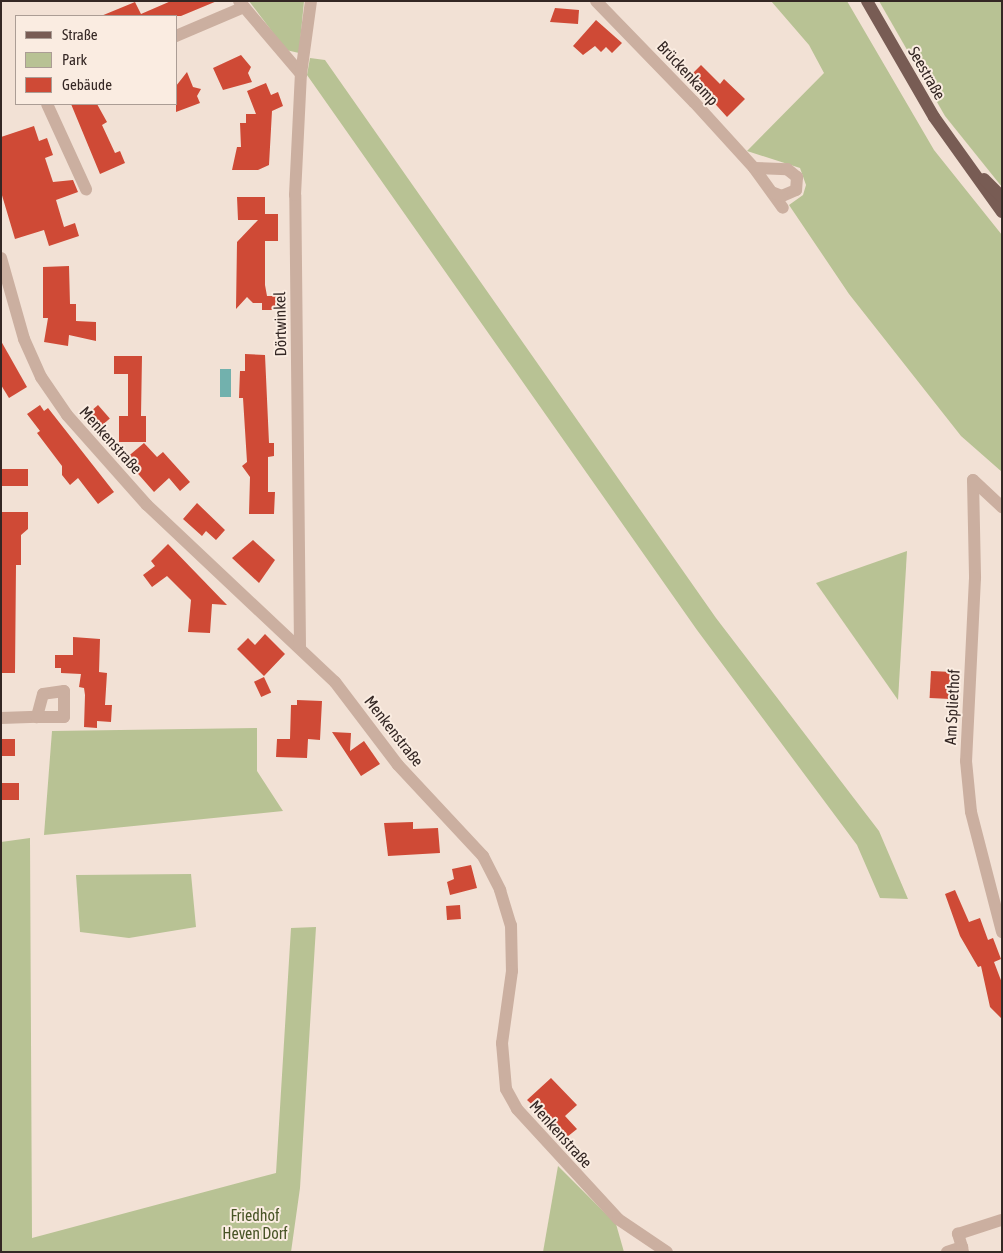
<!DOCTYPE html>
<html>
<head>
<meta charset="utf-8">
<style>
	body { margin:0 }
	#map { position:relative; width:1003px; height:1253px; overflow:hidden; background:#f2e1d5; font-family:"Asap Condensed",sans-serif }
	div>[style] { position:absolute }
	.green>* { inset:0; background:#b8c294 }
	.water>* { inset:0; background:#72b1ad; transform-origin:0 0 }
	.building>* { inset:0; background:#cf4a36; transform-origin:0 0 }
	.minor>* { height:12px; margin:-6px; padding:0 6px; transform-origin:6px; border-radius:6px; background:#cbafa0 }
	.major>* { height:12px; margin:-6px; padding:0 6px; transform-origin:6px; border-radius:6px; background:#785c54 }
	span { translate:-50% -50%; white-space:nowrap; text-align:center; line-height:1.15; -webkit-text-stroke:4px #faece1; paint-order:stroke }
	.street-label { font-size:16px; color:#342724 }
	.park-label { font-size:16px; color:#485426 }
	.frame { position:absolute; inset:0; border:2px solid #342724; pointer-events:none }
	.legend { position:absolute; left:15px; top:15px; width:162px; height:90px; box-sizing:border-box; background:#faece1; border:1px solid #ab9d95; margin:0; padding:6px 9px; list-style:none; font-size:15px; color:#342724 }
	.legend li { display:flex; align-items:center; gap:10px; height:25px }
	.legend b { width:25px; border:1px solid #ab9d95 }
</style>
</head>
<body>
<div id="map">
	<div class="green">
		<i style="clip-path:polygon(249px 1px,304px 1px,299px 53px,286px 50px)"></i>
		<i style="clip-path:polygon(771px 1px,847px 1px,934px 150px,1002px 235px,1002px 472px,961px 436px,849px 294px,789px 205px,803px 195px,806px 185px,800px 168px,747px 151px,824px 73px,809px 45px)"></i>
		<i style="clip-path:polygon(879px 1px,1002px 1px,1002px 187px,945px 116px)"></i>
		<i style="clip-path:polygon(310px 58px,325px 60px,716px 618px,879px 831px,908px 899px,880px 898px,857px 845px,697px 630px,307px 75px)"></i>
		<i style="clip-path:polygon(907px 551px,898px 700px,816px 583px)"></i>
		<i style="clip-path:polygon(257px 728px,257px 771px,283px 811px,44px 835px,52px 731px)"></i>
		<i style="clip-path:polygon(30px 838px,32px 1238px,276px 1173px,291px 928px,316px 927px,300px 1188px,291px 1252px,1px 1252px,1px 842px)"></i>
		<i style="clip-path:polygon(191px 874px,196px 927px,129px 938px,80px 932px,76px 875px)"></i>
		<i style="clip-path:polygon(558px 1166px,616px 1224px,624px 1252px,543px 1252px)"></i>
	</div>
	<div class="water">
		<i style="left:220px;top:369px;width:11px;height:28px"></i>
	</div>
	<div class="building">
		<i style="clip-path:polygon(171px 1px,217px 1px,181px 16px,101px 16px,135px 2px,141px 14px)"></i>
		<i style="clip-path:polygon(555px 8px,579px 10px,578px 24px,550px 22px)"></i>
		<i style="clip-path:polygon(596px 20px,622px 43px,612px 53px,606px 47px,601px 52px,595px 46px,583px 55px,573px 46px)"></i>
		<i style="clip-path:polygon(241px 55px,251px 67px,248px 73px,252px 82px,223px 90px,213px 68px)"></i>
		<i style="clip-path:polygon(701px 65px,720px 84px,724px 79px,745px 99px,727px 117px,690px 76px)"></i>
		<i style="clip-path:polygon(187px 72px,193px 87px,201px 89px,197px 96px,200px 103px,176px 112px,176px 86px)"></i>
		<i style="clip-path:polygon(266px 83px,271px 95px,278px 92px,283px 106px,272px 111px,269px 165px,258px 170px,232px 170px,237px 147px,241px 147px,240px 123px,246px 123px,246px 114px,256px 114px,247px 91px)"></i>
		<i style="clip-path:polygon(71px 104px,97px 104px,107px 122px,102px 125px,115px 153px,120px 151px,125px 163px,100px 174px)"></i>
		<i style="clip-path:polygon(34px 126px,39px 141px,47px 138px,53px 155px,45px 158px,53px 182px,73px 180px,78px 192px,56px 200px,64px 227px,75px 223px,79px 236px,49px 246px,44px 230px,15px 239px,1px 192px,1px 137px)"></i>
		<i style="clip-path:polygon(237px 197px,265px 197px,265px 214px,278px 214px,278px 241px,265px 241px,265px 285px,267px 296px,279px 296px,279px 310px,262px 310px,262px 303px,253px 303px,247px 297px,236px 309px,237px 242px,258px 220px,238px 220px)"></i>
		<i style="clip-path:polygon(69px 266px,70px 304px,76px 304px,76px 321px,96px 322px,96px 341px,69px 335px,68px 346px,44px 342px,48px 318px,43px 318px,43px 267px)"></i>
		<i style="clip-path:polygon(1px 341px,27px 387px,9px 398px,1px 385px)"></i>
		<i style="clip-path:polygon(245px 354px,265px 355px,269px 443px,274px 443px,274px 456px,268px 457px,268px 492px,275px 492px,274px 514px,249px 514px,250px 477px,242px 466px,247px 462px,243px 398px,239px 398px,240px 371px,245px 371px)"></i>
		<i style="clip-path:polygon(114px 356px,142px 356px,141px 416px,146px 416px,146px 442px,119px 442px,119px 416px,128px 416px,128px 374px,114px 374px)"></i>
		<i style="clip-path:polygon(40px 405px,44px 411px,48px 408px,114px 492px,98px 504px,78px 478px,70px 485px,62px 475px,62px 466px,37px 433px,40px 431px,27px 414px)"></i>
		<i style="left:98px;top:405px;width:18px;height:17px;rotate:49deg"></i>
		<i style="clip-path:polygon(144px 443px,157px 457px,163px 452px,190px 482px,180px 491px,169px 478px,154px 492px,125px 459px)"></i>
		<i style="left:1px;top:469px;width:27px;height:17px"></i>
		<i style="clip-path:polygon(197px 503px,225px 530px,216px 540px,206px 531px,202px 536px,183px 519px)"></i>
		<i style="clip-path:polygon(1px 512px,28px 512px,28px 529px,21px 535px,21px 565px,16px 565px,15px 673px,1px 673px)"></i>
		<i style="clip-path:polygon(253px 540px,275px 560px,259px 583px,232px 558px)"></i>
		<i style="clip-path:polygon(168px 544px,227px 605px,212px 604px,210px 633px,188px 632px,191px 600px,167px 576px,152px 587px,143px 575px,155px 566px,151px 561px)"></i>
		<i style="clip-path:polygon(265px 634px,285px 654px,264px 676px,237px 649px,248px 638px,255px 645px)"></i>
		<i style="clip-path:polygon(73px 637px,100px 639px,99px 672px,107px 673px,105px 705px,112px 705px,111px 722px,97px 721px,97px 728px,84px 727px,85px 695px,84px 688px,79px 687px,81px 674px,61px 673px,61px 668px,55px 668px,55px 655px,73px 655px)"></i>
		<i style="left:931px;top:671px;width:21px;height:27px;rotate:3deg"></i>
		<i style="left:264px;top:677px;width:17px;height:11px;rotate:65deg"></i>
		<i style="clip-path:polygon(297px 700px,322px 701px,320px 740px,308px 739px,307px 758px,276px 757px,277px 739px,290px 739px,291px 705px,297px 705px)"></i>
		<i style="clip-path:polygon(332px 732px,351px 733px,350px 751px,364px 741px,380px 764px,361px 776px)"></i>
		<i style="left:1px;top:739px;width:14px;height:17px"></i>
		<i style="left:1px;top:783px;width:18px;height:17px"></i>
		<i style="clip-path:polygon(413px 822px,413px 829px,438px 828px,440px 853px,388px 856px,384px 823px)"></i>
		<i style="clip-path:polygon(471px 865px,477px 888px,450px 895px,447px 882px,454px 879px,452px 869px)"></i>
		<i style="clip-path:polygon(955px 890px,969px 922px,980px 918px,988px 940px,993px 938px,1001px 959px,994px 962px,1002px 983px,1002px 1019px,990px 1007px,981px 966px,978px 967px,960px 936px,945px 894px)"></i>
		<i style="left:460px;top:905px;width:14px;height:14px;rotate:86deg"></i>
		<i style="clip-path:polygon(551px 1078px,577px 1105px,565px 1116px,577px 1129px,567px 1137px,527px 1100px)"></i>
	</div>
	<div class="minor">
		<i style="left:239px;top:1px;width:96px;rotate:49.7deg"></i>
		<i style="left:596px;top:1px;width:141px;rotate:45.9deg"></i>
		<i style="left:694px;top:102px;width:89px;rotate:47.7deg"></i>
		<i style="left:754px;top:168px;width:49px;rotate:54.1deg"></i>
		<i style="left:176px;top:36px;width:74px;rotate:-23.1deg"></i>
		<i style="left:47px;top:104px;width:94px;rotate:65.4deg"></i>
		<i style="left:754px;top:168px;width:33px;rotate:2deg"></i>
		<i style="left:787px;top:169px;width:13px;rotate:39deg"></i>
		<i style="left:797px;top:177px;width:13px;rotate:94deg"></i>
		<i style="left:796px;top:190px;width:15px;rotate:157deg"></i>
		<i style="left:782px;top:196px;width:9px;rotate:-159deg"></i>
		<i style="left:1px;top:258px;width:84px;rotate:74.1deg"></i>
		<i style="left:24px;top:339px;width:42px;rotate:65.9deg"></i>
		<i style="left:41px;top:377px;width:46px;rotate:55.6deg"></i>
		<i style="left:67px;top:415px;width:120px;rotate:48.4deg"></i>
		<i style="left:147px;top:505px;width:258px;rotate:43.3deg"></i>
		<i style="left:335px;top:682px;width:104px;rotate:52.8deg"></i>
		<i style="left:398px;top:765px;width:125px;rotate:47deg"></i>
		<i style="left:483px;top:856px;width:38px;rotate:63deg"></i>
		<i style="left:500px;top:890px;width:37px;rotate:73deg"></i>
		<i style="left:511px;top:925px;width:46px;rotate:88.8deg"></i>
		<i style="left:512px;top:971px;width:73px;rotate:97.9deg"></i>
		<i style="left:502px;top:1043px;width:46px;rotate:85deg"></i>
		<i style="left:506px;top:1089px;width:23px;rotate:61deg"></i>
		<i style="left:517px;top:1109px;width:149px;rotate:47.4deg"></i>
		<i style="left:618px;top:1219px;width:59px;rotate:34deg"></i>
		<i style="left:973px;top:480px;width:98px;rotate:88.8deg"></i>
		<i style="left:975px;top:578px;width:183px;rotate:92.8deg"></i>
		<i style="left:966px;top:761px;width:51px;rotate:84.4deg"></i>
		<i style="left:971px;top:812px;width:124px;rotate:75.5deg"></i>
		<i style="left:973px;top:480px;width:40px;rotate:43deg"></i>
		<i style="left:300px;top:647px;width:452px;rotate:-90.6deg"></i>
		<i style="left:295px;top:195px;width:121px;rotate:-87.2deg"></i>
		<i style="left:301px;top:74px;width:74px;rotate:-82.2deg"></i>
		<i style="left:1px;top:718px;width:36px;rotate:-2deg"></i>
		<i style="left:37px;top:717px;width:27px"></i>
		<i style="left:64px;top:717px;width:26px;rotate:-90deg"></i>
		<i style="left:64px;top:691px;width:21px;rotate:172deg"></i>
		<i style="left:43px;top:694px;width:24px;rotate:105deg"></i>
		<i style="left:962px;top:1247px;width:14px;rotate:-107deg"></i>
		<i style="left:958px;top:1234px;width:45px;rotate:-18deg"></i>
		<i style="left:947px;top:1252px;width:16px;rotate:-18deg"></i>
		<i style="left:962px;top:1247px;width:5px;rotate:79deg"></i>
	</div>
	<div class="major">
		<i style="left:867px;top:1px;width:134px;rotate:60deg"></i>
		<i style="left:934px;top:117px;width:117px;rotate:54.4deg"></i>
		<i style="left:984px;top:179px;width:25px;rotate:45deg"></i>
	</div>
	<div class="street-label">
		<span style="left:688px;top:73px;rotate:47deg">Brückenkamp</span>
		<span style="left:927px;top:73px;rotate:60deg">Seestraße</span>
		<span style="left:280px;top:324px;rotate:-91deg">Dörtwinkel</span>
		<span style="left:111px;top:440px;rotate:48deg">Menkenstraße</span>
		<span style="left:952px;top:707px;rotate:-87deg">Am Spliethof</span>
		<span style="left:394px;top:731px;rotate:52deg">Menkenstraße</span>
		<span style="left:561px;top:1134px;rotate:48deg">Menkenstraße</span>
	</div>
	<div class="park-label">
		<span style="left:255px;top:1224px">Friedhof<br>Heven Dorf</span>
	</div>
	<div class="frame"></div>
	<ul class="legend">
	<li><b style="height:6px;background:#785c54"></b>Straße</li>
	<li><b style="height:14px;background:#b8c294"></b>Park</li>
	<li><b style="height:14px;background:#cf4a36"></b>Gebäude</li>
	</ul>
</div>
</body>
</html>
